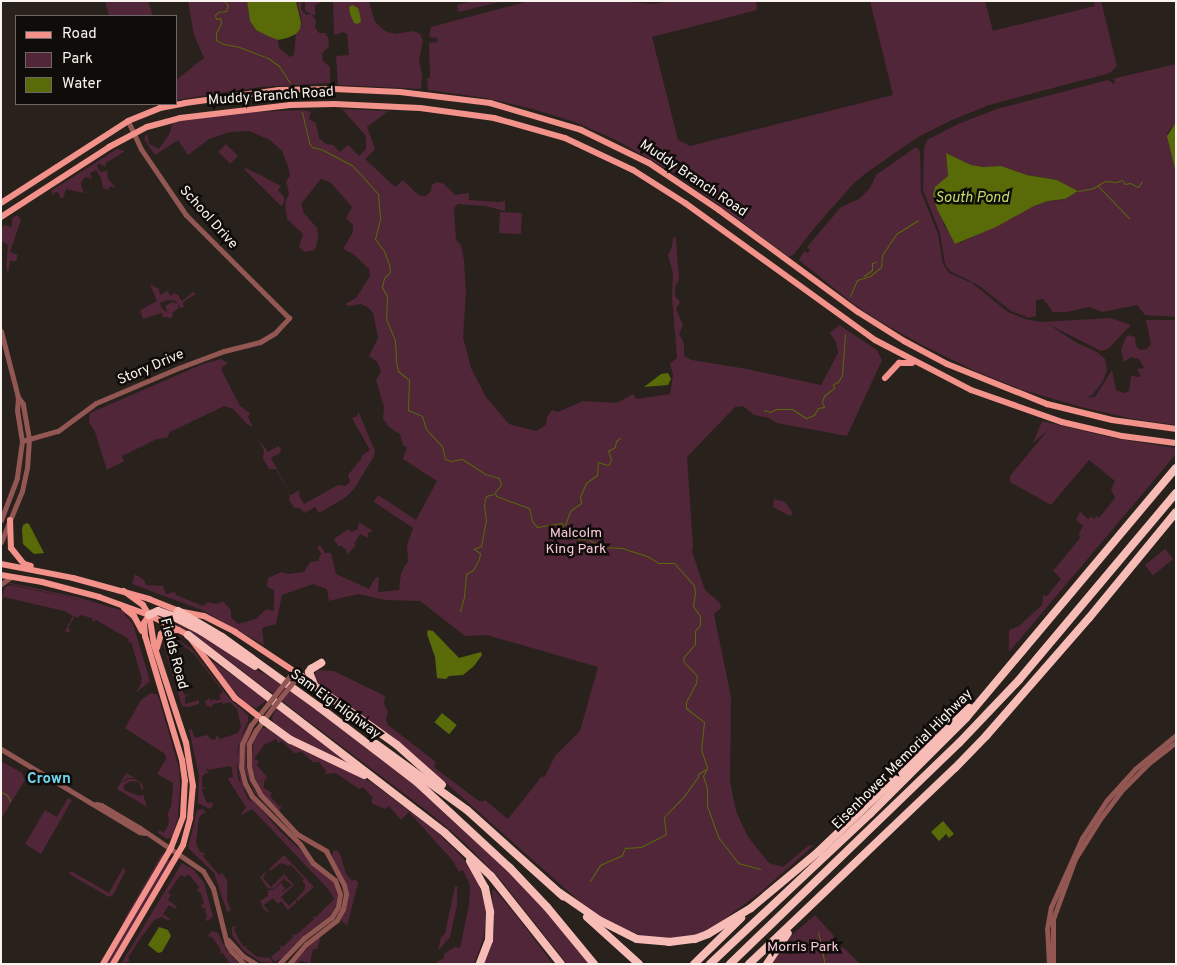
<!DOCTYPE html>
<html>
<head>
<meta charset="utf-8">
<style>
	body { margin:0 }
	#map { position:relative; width:1177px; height:965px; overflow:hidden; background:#29211c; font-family:Overpass,sans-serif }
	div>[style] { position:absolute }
	.green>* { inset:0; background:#512639; transform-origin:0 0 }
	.water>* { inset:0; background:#596a08; transform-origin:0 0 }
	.stream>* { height:1px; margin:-0.5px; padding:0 0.5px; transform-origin:0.5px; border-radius:0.5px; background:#596a08 }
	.minor>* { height:5px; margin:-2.5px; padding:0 2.5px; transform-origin:2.5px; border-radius:2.5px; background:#925752 }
	.major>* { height:6px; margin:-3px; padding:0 3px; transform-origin:3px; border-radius:3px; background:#f3928a }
	.highway>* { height:8px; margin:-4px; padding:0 4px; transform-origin:4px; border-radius:4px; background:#f7bcb6 }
	.minor-bridge>* { height:5px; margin:-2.5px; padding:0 2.5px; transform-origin:2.5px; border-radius:2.5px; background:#925752 }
	span { translate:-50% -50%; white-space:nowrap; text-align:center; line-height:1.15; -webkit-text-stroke:5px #0f0c09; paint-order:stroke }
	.street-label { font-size:14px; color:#f9f3ef }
	.park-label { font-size:14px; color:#f9cadc }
	.water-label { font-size:15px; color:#c2dd6a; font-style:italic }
	.neighbourhood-label { font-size:15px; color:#6fd3ec; font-weight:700 }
	.frame { position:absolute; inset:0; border:2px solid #f9f3ef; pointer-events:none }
	.legend { position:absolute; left:15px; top:15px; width:162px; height:90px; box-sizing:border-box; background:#0f0c09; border:1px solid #6d6865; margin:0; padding:6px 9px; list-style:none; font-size:15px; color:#f9f3ef }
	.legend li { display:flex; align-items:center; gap:10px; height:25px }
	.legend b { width:25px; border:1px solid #6d6865 }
</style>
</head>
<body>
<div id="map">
	<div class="green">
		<i style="clip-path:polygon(105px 1px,148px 1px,153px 16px,109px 16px)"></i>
		<i style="clip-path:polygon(188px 1px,247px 1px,250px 21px,256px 30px,278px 40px,279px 48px,290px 57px,294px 55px,296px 34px,302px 22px,297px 1px,302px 1px,301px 9px,306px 15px,311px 14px,305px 11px,305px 1px,324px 1px,315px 5px,315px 16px,311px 14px,316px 20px,315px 27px,319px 33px,325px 33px,328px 37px,329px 47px,322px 53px,323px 61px,330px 67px,330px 83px,260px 87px,176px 100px,176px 80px,204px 58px,194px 35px)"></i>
		<i style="clip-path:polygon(333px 1px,369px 1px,375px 22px,385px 31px,395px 34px,414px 31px,420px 34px,423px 41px,419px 61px,422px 75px,421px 89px,338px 85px,336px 56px,349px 55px,347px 34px,343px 32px,334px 35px)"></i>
		<i style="clip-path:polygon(472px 1px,499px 1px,499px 2px,459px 12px,457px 5px)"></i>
		<i style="clip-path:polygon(529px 1px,620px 1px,652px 4px,674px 1px,756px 1px,757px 10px,652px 37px,678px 140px,690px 146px,893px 95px,870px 1px,985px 1px,993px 31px,1095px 6px,1094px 1px,1101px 1px,1117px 66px,1110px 73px,989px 105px,952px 120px,918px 137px,866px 173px,853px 184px,816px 226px,794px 254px,789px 257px,681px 177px,614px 139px,575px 122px,533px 109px,486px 98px,428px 90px,427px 78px,430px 78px,429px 43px,437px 42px,437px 38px,429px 37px,431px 27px)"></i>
		<i style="clip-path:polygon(evenodd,1176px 64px,1176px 122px,1167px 133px,1176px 173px,1176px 317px,1145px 315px,1137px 305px,1102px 312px,1089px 307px,1066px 312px,1053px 312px,1043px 299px,1036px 300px,1036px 316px,1029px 318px,1011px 311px,978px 285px,950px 271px,945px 264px,940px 233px,923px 190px,924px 148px,927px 140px,958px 124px,997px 109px,1108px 80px,1114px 84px,1115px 81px,1112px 79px,1176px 64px,946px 153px,971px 165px,1057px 180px,1078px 191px,1062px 200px,1048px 201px,1034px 206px,960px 243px,945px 227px,934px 198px,934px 189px,948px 176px,946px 153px)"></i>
		<i style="clip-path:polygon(342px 109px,388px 111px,367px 127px,375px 149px,365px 159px,395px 187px,403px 180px,415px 192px,421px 196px,426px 196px,431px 191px,432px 185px,437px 182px,444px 184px,455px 195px,469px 193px,469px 200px,499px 202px,505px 201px,505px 211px,485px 206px,458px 204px,454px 208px,456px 240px,461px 245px,464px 260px,466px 293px,463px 337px,471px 368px,486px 397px,509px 424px,536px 431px,546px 425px,547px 417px,552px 410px,558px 412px,583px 401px,616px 403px,634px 394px,636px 399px,670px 394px,673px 375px,670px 364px,677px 358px,672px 298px,673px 273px,668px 255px,672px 247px,673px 237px,676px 238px,679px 280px,675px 287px,675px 296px,680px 302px,676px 309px,683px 325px,679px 334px,684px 343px,684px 356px,692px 360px,747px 369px,821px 385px,838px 353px,836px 342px,830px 333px,839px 325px,877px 350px,882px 360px,847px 436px,777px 423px,769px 418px,754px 415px,743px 406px,735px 407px,687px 457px,693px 546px,692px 551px,705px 590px,720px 603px,721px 608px,714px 614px,731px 697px,730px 782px,736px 811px,748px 837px,769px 863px,783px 867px,808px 846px,814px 845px,761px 892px,712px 928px,695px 935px,674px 939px,645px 937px,611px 923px,588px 909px,411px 752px,314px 681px,316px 670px,334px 671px,385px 696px,384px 704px,388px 712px,386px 719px,388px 725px,436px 762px,434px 767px,476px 799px,482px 802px,485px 800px,508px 819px,542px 776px,544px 778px,555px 756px,580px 731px,598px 667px,487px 635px,465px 636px,420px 601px,385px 600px,358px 594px,329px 601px,327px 589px,313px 584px,282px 595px,276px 624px,262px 628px,264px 645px,202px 610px,132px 584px,135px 574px,144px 580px,146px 585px,163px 586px,166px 594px,175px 592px,176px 595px,203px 606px,208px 602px,216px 604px,223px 601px,231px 610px,231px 617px,238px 624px,256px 619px,266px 609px,274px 611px,274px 590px,267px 587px,268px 578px,281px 572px,288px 574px,304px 572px,310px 562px,318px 561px,321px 553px,317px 547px,320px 545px,325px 553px,331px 553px,336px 574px,369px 589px,376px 577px,379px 578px,378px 592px,399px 590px,401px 573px,408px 561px,407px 545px,413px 528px,374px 502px,378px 495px,416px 520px,437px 481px,403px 459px,407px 448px,403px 445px,400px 434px,389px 427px,383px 419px,384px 407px,376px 380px,381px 371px,377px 362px,369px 356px,378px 338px,373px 313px,369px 308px,361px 304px,349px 306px,345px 304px,356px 298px,370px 276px,369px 269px,353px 254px,343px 249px,353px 232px,353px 225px,346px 218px,352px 207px,331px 183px,321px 179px,301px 204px,304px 213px,317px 228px,318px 239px,315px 250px,305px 252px,299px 247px,303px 234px,287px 219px,285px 204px,289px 193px,286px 181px,290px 176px,288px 166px,282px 151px,270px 140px,249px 131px,230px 132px,209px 139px,188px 155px,178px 140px,155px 155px,144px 139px,147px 133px,149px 144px,159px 149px,170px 133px,172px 124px,187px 119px,252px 112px,304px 110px,311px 112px,309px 119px,316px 123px,319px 138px,326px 144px,333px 145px,340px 152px,348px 145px,359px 156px,366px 149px,366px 136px)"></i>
		<i style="left:226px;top:144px;width:17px;height:11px;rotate:45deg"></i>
		<i style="clip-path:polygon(916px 147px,920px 151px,921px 192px,938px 234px,943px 264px,949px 273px,972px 283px,1008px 312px,1025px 319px,1041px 322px,1111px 318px,1131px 325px,1108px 349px,1101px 351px,1048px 324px,1077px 343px,1097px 352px,1105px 359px,1107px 370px,1103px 381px,1093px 394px,1087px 398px,1095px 397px,1112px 370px,1116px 390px,1123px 393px,1129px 391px,1131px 376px,1141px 377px,1137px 369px,1144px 368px,1139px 359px,1131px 357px,1124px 362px,1121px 350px,1125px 339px,1128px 335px,1135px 337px,1136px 346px,1140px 350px,1147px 349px,1151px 344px,1146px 320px,1176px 320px,1176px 425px,1133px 419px,1081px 407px,1023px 390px,975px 371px,926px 347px,879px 321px,851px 302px,799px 260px,804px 251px,808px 253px,810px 250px,807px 247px,841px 207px,859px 199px,870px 188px,876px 175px)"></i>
		<i style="clip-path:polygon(117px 149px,125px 151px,106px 163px,105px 167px,99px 163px,97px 166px,100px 172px,107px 171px,108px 179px,116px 188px,110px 186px,108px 190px,103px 188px,101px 178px,96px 170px,90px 173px,92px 179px,86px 177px,83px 179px,81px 184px,84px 193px,66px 189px,63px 198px,60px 198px,59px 193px,55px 192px,54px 196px,51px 191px)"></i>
		<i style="clip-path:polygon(246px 168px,281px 186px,278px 190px,284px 197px,284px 203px,281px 206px,244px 169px)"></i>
		<i style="left:500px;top:212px;width:22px;height:21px;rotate:3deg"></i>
		<i style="clip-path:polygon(17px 215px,21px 220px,10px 252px,18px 255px,16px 261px,10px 261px,8px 274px,6px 266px,8px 245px,1px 241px,1px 228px,4px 225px,12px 227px,12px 218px)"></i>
		<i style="clip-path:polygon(150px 284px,159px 289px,160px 295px,167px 291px,171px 296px,174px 293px,178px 295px,182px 301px,193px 292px,196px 294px,183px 302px,184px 307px,180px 308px,178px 304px,178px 309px,172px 313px,167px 312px,165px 306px,172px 302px,177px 304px,176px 301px,167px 300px,160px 303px,161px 307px,166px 312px,173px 313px,172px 318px,163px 317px,162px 313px,143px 319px,140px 310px,157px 301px)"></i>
		<i style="clip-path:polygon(221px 359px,228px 363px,222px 367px,222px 371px,240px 406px,250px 413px,248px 417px,253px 427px,248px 425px,233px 409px,224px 406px,170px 432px,167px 438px,157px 439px,122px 456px,124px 461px,107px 470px,95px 432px,89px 422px,90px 413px,203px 364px)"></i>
		<i style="clip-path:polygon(358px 411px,375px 451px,373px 458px,354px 489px,346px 497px,319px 513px,315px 507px,305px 513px,299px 508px,294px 508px,289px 499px,290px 494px,276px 469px,269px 469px,263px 459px,264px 450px,257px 438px,268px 452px,278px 446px,281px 449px,280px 453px,271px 458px,291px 495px,300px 490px,299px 495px,304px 504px,338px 485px,345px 486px,350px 482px,348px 475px,362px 458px,361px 456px,370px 450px,352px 418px,357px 416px)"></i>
		<i style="clip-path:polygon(1042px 421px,1118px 439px,1176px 448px,1176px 454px,1009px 652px,1009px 630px,1019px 626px,1042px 605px,1043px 595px,1047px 596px,1061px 579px,1051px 568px,1054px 570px,1080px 538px,1079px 533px,1083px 526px,1076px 520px,1080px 512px,1088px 519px,1091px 516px,1094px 519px,1097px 516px,1099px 518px,1115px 498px,1111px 490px,1115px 481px,1089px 460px,1051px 505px,1010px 482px,1010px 476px,1048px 430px,1033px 443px)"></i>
		<i style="clip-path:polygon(774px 499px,785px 502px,793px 513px,790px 516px,773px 507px)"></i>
		<i style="clip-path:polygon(359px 522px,373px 531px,368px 533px,368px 538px,360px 534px,354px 544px,356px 545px,347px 555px,346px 550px,342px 546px,338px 546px,334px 539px,348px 529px,352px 532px,358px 529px)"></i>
		<i style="left:1165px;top:549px;width:13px;height:26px;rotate:51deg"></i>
		<i style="clip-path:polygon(11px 583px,81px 598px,123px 611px,134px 619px,132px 621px,127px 615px,124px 614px,133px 624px,150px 681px,137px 692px,134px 691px,137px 691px,142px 682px,140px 680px,142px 679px,131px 642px,128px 642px,129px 639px,96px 620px,93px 622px,92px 618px,80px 615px,78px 618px,75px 616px,68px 628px,70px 630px,69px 633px,65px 631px,73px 616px,64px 611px,4px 597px,1px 600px,5px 587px,11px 585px,88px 602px,11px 584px,4px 585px)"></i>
		<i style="clip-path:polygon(160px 614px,215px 642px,248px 666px,272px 677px,404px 775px,485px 847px,539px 903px,591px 964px,567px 964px,500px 879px,465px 843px,431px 814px,195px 635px)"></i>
		<i style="clip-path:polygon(171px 635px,192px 649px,228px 697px,248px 715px,248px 721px,243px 732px,238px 747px,237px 766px,238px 778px,248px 799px,252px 802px,241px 784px,237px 762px,240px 740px,251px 719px,239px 757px,240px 774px,247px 793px,279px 830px,334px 882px,338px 893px,336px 906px,331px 915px,304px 935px,282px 958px,275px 962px,271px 957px,281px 949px,279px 945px,283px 947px,293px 937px,292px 934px,296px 935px,314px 919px,312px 916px,316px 917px,334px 899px,329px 890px,252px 809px,240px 816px,246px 807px,229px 781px,228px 778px,233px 777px,231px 766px,208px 770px,205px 767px,209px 774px,205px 773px,202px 778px,202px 787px,206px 788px,202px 789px,203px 793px,207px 803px,212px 802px,213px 806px,209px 809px,198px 803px,199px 776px,189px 729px,192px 730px,195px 738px,207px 735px,212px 740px,216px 739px,216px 735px,220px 739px,238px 733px,241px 726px,237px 709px,230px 702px,223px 704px,222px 702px,213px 704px,212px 707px,207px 706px,205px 702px,209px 698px,211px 701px,214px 700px,213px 697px,216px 701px,221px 699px,219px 695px,223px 692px,194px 654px,177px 640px,169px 643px,166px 650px,174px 675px,178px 674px,179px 678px,174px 680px,163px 643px,166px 637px)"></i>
		<i style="clip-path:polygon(208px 658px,267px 699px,359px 769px,287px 735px,273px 723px,272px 717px,276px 709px,266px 701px,256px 708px,246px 704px,231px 689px)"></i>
		<i style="clip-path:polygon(179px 679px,184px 695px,194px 693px,185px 696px,185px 704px,199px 700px,199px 704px,188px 707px,182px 706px,174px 681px)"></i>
		<i style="clip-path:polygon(151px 693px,157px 694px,159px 699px,179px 768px,180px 788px,178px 817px,172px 837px,167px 839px,158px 833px,159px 830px,164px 833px,168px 825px,169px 818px,167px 816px,171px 806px,173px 790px,173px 783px,157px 774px,166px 759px,165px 754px,125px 728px,141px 700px)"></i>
		<i style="clip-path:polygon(255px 723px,247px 746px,246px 765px,253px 788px,274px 815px,254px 792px,244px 768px,244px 747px)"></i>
		<i style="clip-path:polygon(262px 728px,268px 728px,371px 782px,437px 832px,463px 858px,477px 880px,486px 908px,484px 937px,474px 964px,437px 964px,438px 961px,444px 958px,444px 954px,455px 947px,460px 948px,469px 905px,470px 885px,463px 870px,459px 872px,453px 861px,409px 812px,401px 820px,389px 806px,385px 809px,373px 804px,371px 801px,373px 798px,363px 787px,359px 789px,336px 773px,325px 774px,326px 771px,319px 762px,313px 762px,302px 752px,294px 753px,282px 741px,278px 743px,276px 739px,264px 745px,254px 759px,259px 761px,257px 765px,267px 777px,264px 781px,264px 788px,272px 793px,270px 796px,279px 806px,282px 805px,280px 810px,277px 810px,259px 788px,251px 765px,254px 739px)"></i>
		<i style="clip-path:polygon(1px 761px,22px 773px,25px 780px,1px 819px)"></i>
		<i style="clip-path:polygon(126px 773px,135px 778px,127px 778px,121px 783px,128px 779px,135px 779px,141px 782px,144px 788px,141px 790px,140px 782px,131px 781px,124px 785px,124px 790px,140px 796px,143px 794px,147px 807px,117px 789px)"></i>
		<i style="clip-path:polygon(68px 798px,72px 800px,41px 854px,25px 844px,45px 810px,57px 817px)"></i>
		<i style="clip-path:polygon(203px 809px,206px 813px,202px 814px,199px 818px,196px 843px,200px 852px,205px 853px,203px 856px,219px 875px,222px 873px,227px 880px,227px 900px,231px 910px,227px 912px,214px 873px,188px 848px,197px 810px)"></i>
		<i style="clip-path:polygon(337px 850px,340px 854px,346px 874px,352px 881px,355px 879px,358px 883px,347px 926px,341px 920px,348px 902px,348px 890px,332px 857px,333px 851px)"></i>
		<i style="clip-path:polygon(162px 854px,164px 855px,134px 908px,119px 928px)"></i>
		<i style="clip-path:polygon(284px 855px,314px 887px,298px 901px,296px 899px,305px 889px,305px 884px,302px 881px,304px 879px,291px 865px,289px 866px,281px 863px,270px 871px,269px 869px)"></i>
		<i style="clip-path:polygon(168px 859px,170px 861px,141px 912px,110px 964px,105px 964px)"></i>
		<i style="clip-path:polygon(182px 863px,194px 870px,204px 883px,213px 916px,208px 921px,205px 920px,207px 917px,205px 908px,202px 908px,201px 905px,204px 904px,201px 893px,197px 891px,199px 887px,190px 876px,187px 875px,184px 878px,183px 875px,180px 876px,168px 893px,171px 895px,168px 900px,177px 907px,176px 909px,169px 905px,163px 914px,170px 919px,169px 921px,162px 917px,154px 920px,135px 946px,139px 948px,135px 947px,128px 958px,130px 961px,121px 964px)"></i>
		<i style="clip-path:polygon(123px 868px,126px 870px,113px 895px,109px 897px,69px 874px,71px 871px,109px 893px)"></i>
		<i style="clip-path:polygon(267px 871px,263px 878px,271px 887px,284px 874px,294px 885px,281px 897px,289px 906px,295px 900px,297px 902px,288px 910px,281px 901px,278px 904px,273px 898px,264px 905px,269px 912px,268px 913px,263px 908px,260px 901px,268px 896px,268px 890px,273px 890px,281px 883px,285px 888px,282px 892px,292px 885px,284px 879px,284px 875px,283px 880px,273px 889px,267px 888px,260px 877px)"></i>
		<i style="clip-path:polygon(455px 886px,459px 888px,457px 889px,457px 905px,450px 937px,438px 951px,441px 937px,445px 934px)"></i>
		<i style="clip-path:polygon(494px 889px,516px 915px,553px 964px,484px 964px,494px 934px,492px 891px)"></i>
		<i style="clip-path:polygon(815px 915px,833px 935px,837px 943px,833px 954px,843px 947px,860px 964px,772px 964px,782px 947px,794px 933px)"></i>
		<i style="clip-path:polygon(234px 926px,237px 927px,234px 929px,239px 940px,244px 947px,248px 945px,246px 948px,257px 957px,270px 958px,273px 963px,261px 962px,244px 951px,232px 935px,232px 927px)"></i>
		<i style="clip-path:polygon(212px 931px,218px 933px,226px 950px,239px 964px,230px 964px,223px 953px,220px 954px,221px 950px,212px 937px,208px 936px)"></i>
		<i style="clip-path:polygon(317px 938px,319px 937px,320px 940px,317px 949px,313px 949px,310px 962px,313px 964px,300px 961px,299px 964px,292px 964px)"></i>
	</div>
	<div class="water">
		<i style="clip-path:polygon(247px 1px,296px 1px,301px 22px,300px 29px,296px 34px,287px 38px,278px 40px,268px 36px,256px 30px,250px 21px)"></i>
		<i style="clip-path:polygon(352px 5px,358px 8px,360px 15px,361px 22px,357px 24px,354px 23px,350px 14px,349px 7px)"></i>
		<i style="clip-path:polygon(1176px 122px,1176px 173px,1167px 136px)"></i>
		<i style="clip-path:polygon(946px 153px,971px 165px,983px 167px,1001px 166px,1027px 175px,1057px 180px,1078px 191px,1065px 199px,1048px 201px,1034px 206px,996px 227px,955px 244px,937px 209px,933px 195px,935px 187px,948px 176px)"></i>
		<i style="clip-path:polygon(668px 373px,671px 379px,668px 385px,644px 387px,661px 374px)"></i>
		<i style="clip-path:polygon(27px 523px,29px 524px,44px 553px,34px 554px,23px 544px,22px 530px,23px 525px)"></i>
		<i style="clip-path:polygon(428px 630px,433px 631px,459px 658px,481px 652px,482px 655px,474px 666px,463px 675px,449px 676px,446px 679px,437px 678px,435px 657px,427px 634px)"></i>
		<i style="left:442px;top:713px;width:19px;height:12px;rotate:39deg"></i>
		<i style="clip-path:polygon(943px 821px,954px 834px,949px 838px,946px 834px,939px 841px,931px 832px)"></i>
		<i style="clip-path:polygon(159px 927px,168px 930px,171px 936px,162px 952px,158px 953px,148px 945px)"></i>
	</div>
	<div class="stream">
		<i style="left:224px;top:1px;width:6px;rotate:45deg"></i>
		<i style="left:228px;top:5px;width:6px;rotate:108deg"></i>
		<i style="left:226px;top:11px;width:8px;rotate:173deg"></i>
		<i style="left:218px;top:12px;width:4px;rotate:135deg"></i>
		<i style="left:215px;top:15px;width:4px;rotate:76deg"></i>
		<i style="left:216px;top:19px;width:4px;rotate:-14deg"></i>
		<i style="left:220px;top:18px;width:5px;rotate:79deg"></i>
		<i style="left:221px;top:23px;width:11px;rotate:117deg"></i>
		<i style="left:216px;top:33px;width:7px;rotate:90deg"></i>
		<i style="left:216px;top:40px;width:9px;rotate:27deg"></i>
		<i style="left:224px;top:44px;width:15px;rotate:11deg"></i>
		<i style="left:239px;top:47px;width:31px;rotate:21deg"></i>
		<i style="left:268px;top:58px;width:14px;rotate:36deg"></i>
		<i style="left:279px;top:66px;width:20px;rotate:57deg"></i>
		<i style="left:302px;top:112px;width:32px;rotate:77deg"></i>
		<i style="left:309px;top:143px;width:5px;rotate:53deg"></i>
		<i style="left:312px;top:147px;width:11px;rotate:15deg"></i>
		<i style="left:323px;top:150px;width:34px;rotate:28deg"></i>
		<i style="left:353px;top:166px;width:38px;rotate:48deg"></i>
		<i style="left:378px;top:194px;width:25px;rotate:85deg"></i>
		<i style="left:380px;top:219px;width:21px;rotate:104deg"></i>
		<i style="left:375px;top:239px;width:15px;rotate:53deg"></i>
		<i style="left:384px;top:251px;width:14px;rotate:69deg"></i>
		<i style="left:389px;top:264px;width:8px;rotate:83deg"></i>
		<i style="left:390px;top:272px;width:8px;rotate:135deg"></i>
		<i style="left:384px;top:278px;width:9px;rotate:103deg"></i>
		<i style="left:382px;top:287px;width:10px;rotate:61deg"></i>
		<i style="left:387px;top:296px;width:23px;rotate:92deg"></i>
		<i style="left:386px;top:319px;width:23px;rotate:67deg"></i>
		<i style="left:395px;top:340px;width:21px;rotate:87deg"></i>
		<i style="left:396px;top:361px;width:10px;rotate:79deg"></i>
		<i style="left:398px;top:371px;width:14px;rotate:39deg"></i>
		<i style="left:409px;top:380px;width:30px;rotate:92deg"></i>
		<i style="left:408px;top:410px;width:15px;rotate:23deg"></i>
		<i style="left:422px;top:416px;width:14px;rotate:73deg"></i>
		<i style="left:426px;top:429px;width:23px;rotate:47deg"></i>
		<i style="left:442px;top:446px;width:13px;rotate:77deg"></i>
		<i style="left:445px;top:459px;width:6px;rotate:18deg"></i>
		<i style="left:451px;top:461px;width:11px;rotate:-10deg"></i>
		<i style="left:462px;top:459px;width:27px;rotate:33deg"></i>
		<i style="left:485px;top:474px;width:15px;rotate:16deg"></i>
		<i style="left:499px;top:478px;width:7px;rotate:74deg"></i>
		<i style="left:501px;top:485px;width:9px;rotate:131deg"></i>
		<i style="left:495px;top:492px;width:4px;rotate:76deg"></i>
		<i style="left:496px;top:496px;width:35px;rotate:20deg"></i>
		<i style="left:529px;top:508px;width:13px;rotate:77deg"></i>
		<i style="left:532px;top:521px;width:8px;rotate:50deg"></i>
		<i style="left:537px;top:527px;width:25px;rotate:-9deg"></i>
		<i style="left:562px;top:523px;width:16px;rotate:75deg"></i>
		<i style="left:566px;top:538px;width:22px;rotate:3deg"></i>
		<i style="left:588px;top:539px;width:15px;rotate:32deg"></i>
		<i style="left:601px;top:547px;width:21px;rotate:3deg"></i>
		<i style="left:622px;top:548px;width:26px;rotate:18deg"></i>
		<i style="left:647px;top:556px;width:13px;rotate:32deg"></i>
		<i style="left:658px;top:563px;width:16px"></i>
		<i style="left:674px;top:563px;width:30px;rotate:48deg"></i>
		<i style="left:694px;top:585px;width:8px;rotate:83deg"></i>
		<i style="left:695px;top:593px;width:13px;rotate:99deg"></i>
		<i style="left:693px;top:606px;width:12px;rotate:55deg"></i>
		<i style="left:700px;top:616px;width:9px;rotate:90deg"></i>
		<i style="left:700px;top:625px;width:8px;rotate:130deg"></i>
		<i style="left:695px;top:631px;width:13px;rotate:90deg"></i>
		<i style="left:695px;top:644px;width:18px;rotate:131deg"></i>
		<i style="left:683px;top:658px;width:4px;rotate:76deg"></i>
		<i style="left:684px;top:662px;width:19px;rotate:47deg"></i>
		<i style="left:697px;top:676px;width:7px;rotate:98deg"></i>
		<i style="left:696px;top:683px;width:21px;rotate:118deg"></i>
		<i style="left:686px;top:702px;width:6px;rotate:90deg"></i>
		<i style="left:686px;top:708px;width:23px;rotate:38deg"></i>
		<i style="left:704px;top:722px;width:27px;rotate:96deg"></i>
		<i style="left:701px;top:749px;width:20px;rotate:72deg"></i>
		<i style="left:707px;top:768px;width:9px;rotate:117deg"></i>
		<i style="left:703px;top:776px;width:13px;rotate:72deg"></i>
		<i style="left:707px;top:788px;width:18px;rotate:90deg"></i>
		<i style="left:707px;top:806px;width:33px;rotate:70deg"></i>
		<i style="left:718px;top:837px;width:33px;rotate:52deg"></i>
		<i style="left:738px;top:863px;width:23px;rotate:15deg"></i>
		<i style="left:1098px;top:186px;width:45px;rotate:45.9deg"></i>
		<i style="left:1078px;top:191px;width:15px;rotate:-11deg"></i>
		<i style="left:1093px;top:188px;width:14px;rotate:-30deg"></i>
		<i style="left:1105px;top:181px;width:11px;rotate:5deg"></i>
		<i style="left:1116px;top:182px;width:6px;rotate:-18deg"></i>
		<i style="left:1122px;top:180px;width:5px;rotate:53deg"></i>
		<i style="left:1125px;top:184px;width:5px;rotate:-11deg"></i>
		<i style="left:1130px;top:183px;width:9px;rotate:27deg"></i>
		<i style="left:1138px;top:187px;width:7px;rotate:-56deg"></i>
		<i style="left:864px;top:276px;width:10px;rotate:-37deg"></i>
		<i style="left:872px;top:270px;width:7px;rotate:-90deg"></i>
		<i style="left:872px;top:263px;width:4px;rotate:-14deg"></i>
		<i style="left:850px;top:296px;width:17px;rotate:-66deg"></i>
		<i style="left:857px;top:280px;width:14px;rotate:-17deg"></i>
		<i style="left:870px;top:276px;width:14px;rotate:-39deg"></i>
		<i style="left:881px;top:267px;width:12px;rotate:-85deg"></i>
		<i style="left:882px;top:255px;width:25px;rotate:-56deg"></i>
		<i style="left:896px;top:234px;width:26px;rotate:-32deg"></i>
		<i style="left:764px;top:410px;width:6px;rotate:18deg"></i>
		<i style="left:770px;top:412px;width:7px;rotate:-27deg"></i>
		<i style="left:776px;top:409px;width:16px"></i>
		<i style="left:792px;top:409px;width:17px;rotate:33deg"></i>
		<i style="left:806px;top:418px;width:9px;rotate:-21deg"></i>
		<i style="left:814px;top:415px;width:8px;rotate:-60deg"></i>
		<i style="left:818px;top:408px;width:6px;rotate:-9deg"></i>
		<i style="left:824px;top:407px;width:5px;rotate:-112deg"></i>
		<i style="left:822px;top:402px;width:6px;rotate:-72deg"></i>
		<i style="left:824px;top:396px;width:13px;rotate:-39deg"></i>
		<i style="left:834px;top:388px;width:4px;rotate:-104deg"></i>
		<i style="left:833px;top:384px;width:5px;rotate:-22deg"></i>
		<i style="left:838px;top:382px;width:8px;rotate:-60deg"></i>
		<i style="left:842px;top:375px;width:41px;rotate:-85.8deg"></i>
		<i style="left:565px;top:525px;width:15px;rotate:-70deg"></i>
		<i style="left:570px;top:511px;width:14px;rotate:-36deg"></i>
		<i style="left:581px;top:503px;width:6px;rotate:-99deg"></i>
		<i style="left:580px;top:497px;width:15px;rotate:-67deg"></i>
		<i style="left:586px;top:483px;width:14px;rotate:-36deg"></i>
		<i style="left:597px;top:475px;width:13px;rotate:-86deg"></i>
		<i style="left:598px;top:462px;width:9px;rotate:18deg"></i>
		<i style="left:607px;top:465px;width:2px;rotate:-27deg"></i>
		<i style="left:609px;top:464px;width:5px;rotate:-68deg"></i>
		<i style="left:611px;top:459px;width:9px;rotate:-111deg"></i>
		<i style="left:608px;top:451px;width:8px;rotate:-30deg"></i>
		<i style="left:615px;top:447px;width:6px;rotate:-81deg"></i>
		<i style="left:616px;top:441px;width:5px;rotate:-37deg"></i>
		<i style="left:460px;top:611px;width:15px;rotate:-74deg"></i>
		<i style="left:464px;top:597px;width:23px;rotate:-85deg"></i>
		<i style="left:466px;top:574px;width:8px;rotate:-30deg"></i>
		<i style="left:473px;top:570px;width:13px;rotate:-61deg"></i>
		<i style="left:479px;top:559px;width:6px;rotate:-81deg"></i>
		<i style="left:480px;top:553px;width:7px;rotate:-146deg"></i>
		<i style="left:474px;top:549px;width:8px;rotate:-23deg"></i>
		<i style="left:481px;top:546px;width:26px;rotate:-79deg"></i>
		<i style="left:486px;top:520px;width:15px;rotate:-98deg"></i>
		<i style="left:484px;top:505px;width:9px;rotate:-77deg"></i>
		<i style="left:486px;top:496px;width:8px;rotate:-14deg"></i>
		<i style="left:1px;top:792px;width:7px;rotate:27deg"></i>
		<i style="left:7px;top:795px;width:7px;rotate:63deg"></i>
		<i style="left:590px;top:881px;width:19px;rotate:-58deg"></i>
		<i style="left:600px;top:865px;width:24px;rotate:-24deg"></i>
		<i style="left:622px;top:855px;width:8px;rotate:-67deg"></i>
		<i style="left:625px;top:848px;width:16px;rotate:-4deg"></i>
		<i style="left:641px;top:847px;width:28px;rotate:-27deg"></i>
		<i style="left:666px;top:834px;width:17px;rotate:-97deg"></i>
		<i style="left:664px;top:817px;width:29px;rotate:-46deg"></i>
		<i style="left:684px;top:796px;width:24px;rotate:-54deg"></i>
		<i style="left:698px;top:777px;width:3px;rotate:-90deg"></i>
		<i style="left:698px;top:774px;width:9px;rotate:-32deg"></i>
		<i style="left:818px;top:932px;width:33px;rotate:78deg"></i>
	</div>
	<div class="minor">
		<i style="left:1px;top:331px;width:68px;rotate:75.6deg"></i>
		<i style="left:18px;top:397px;width:13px;rotate:94deg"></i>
		<i style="left:17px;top:410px;width:31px;rotate:81deg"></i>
		<i style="left:22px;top:441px;width:37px;rotate:98deg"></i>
		<i style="left:17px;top:478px;width:45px;rotate:110.9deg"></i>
		<i style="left:22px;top:441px;width:37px;rotate:-16deg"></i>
		<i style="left:58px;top:431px;width:47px;rotate:-36.4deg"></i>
		<i style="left:96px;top:403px;width:92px;rotate:-23deg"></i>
		<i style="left:181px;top:367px;width:46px;rotate:-20.4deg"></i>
		<i style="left:224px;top:351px;width:37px;rotate:-14deg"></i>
		<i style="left:260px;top:342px;width:17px;rotate:-31deg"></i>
		<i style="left:275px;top:333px;width:21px;rotate:-47deg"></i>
		<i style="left:289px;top:318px;width:146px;rotate:-135deg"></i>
		<i style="left:186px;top:215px;width:80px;rotate:-124.3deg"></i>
		<i style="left:141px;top:149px;width:31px;rotate:-115deg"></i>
		<i style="left:1px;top:542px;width:55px;rotate:-67.6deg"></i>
		<i style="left:22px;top:491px;width:24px;rotate:-78deg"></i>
		<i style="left:27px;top:468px;width:29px;rotate:-86deg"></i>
		<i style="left:29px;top:439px;width:36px;rotate:-100deg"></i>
		<i style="left:23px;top:404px;width:9px;rotate:-126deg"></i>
		<i style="left:1px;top:584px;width:12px;rotate:-35deg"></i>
		<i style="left:268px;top:704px;width:27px;rotate:129deg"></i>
		<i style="left:251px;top:725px;width:21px;rotate:115deg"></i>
		<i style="left:242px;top:744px;width:23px;rotate:92deg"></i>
		<i style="left:241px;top:767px;width:16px;rotate:76deg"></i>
		<i style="left:245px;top:783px;width:15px;rotate:62deg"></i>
		<i style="left:252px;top:796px;width:68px;rotate:45deg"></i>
		<i style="left:300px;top:844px;width:23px;rotate:56deg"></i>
		<i style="left:313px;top:863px;width:28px;rotate:38deg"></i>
		<i style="left:335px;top:880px;width:15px;rotate:70deg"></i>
		<i style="left:340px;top:894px;width:13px;rotate:99deg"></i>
		<i style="left:338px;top:907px;width:12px;rotate:121deg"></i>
		<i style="left:332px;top:917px;width:35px;rotate:143deg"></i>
		<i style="left:304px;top:938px;width:36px;rotate:134deg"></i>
		<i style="left:273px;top:707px;width:29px;rotate:126deg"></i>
		<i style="left:256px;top:730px;width:16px;rotate:117deg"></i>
		<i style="left:249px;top:744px;width:22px;rotate:90deg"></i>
		<i style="left:249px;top:766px;width:13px;rotate:77deg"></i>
		<i style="left:252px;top:779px;width:18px;rotate:61deg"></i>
		<i style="left:261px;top:795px;width:53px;rotate:47.3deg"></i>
		<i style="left:297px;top:834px;width:34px;rotate:30deg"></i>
		<i style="left:326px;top:851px;width:38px;rotate:62deg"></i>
		<i style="left:344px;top:885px;width:9px;rotate:77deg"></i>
		<i style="left:346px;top:894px;width:15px;rotate:101deg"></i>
		<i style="left:343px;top:909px;width:13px;rotate:119deg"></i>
		<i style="left:337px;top:920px;width:39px;rotate:142deg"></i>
		<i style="left:306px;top:944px;width:26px;rotate:130deg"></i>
		<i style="left:1px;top:749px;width:161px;rotate:31deg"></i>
		<i style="left:139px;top:832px;width:6px;rotate:9deg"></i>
		<i style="left:96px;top:804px;width:5px;rotate:11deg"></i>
		<i style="left:101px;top:805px;width:45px;rotate:30.5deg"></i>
		<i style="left:140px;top:828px;width:76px;rotate:34.3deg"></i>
		<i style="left:203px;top:871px;width:20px;rotate:60deg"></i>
		<i style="left:213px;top:888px;width:58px;rotate:76deg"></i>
		<i style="left:227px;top:944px;width:8px;rotate:60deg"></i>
		<i style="left:231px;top:951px;width:18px;rotate:45deg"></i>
		<i style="left:228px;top:940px;width:22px;rotate:47deg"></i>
		<i style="left:243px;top:956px;width:15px;rotate:32deg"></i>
		<i style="left:1049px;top:964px;width:35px;rotate:-93deg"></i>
		<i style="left:1047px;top:929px;width:22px;rotate:-80deg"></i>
		<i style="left:1051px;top:907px;width:76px;rotate:-65.8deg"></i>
		<i style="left:1082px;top:838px;width:45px;rotate:-56.7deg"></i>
		<i style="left:1107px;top:800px;width:42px;rotate:-47.9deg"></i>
		<i style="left:1135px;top:769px;width:53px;rotate:-39.7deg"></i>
		<i style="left:1053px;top:964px;width:45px;rotate:-90deg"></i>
		<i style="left:1053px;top:919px;width:64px;rotate:-69.9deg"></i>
		<i style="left:1075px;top:859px;width:47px;rotate:-58deg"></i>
		<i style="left:1100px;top:819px;width:38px;rotate:-53deg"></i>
		<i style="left:1123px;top:789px;width:37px;rotate:-45deg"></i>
		<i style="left:1149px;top:763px;width:34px;rotate:-38deg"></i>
	</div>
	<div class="major">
		<i style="left:1px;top:203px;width:151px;rotate:-32.8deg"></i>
		<i style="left:128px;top:121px;width:35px;rotate:-22deg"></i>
		<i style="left:160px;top:108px;width:25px;rotate:-11deg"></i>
		<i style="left:185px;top:103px;width:95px;rotate:-7.9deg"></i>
		<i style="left:279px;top:90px;width:55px;rotate:-1deg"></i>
		<i style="left:334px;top:89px;width:66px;rotate:2.6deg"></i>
		<i style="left:400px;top:92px;width:91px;rotate:7deg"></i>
		<i style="left:490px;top:103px;width:95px;rotate:16.5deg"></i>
		<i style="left:581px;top:130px;width:76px;rotate:25.9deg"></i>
		<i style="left:649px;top:163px;width:84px;rotate:33.9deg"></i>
		<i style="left:719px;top:210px;width:172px;rotate:36.3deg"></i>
		<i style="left:858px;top:312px;width:54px;rotate:32.2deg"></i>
		<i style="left:904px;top:341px;width:49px;rotate:28.1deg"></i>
		<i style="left:947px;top:364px;width:108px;rotate:21.8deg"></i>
		<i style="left:1047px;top:404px;width:67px;rotate:13.8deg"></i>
		<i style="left:1112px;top:420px;width:65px;rotate:8deg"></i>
		<i style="left:1px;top:217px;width:129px;rotate:-32.9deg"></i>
		<i style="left:109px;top:147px;width:43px;rotate:-27.8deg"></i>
		<i style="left:147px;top:127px;width:34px;rotate:-15deg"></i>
		<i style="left:180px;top:118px;width:111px;rotate:-6.7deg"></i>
		<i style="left:290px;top:105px;width:44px;rotate:-1.3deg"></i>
		<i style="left:334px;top:104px;width:86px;rotate:2.7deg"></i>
		<i style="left:420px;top:108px;width:75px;rotate:7.7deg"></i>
		<i style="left:494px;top:118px;width:74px;rotate:15.7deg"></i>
		<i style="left:565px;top:138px;width:75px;rotate:25.2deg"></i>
		<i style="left:633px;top:170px;width:62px;rotate:32.4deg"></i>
		<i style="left:685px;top:203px;width:234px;rotate:35.8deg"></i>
		<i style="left:875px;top:340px;width:108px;rotate:27.5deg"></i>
		<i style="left:971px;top:390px;width:96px;rotate:19.4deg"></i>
		<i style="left:1062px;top:422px;width:62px;rotate:13.1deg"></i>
		<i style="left:1122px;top:436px;width:54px;rotate:7.4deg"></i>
		<i style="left:885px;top:378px;width:21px;rotate:-47deg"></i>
		<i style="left:899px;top:363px;width:13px"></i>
		<i style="left:10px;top:520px;width:28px;rotate:88deg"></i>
		<i style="left:11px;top:548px;width:21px;rotate:51deg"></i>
		<i style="left:24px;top:564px;width:7px;rotate:16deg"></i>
		<i style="left:1px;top:564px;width:73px;rotate:11deg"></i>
		<i style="left:73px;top:578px;width:79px;rotate:15.4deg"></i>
		<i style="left:149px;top:599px;width:31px;rotate:22deg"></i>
		<i style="left:178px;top:611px;width:26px;rotate:11deg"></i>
		<i style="left:204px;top:616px;width:35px;rotate:27deg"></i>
		<i style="left:235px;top:632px;width:71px;rotate:33.5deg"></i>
		<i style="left:1px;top:575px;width:42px;rotate:9.7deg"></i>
		<i style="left:42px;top:582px;width:59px;rotate:14.7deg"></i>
		<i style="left:99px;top:597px;width:53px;rotate:19.8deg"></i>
		<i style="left:149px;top:615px;width:34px;rotate:27deg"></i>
		<i style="left:179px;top:630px;width:10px;rotate:29deg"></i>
		<i style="left:188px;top:635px;width:79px;rotate:53.3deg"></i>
		<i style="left:235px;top:698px;width:29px;rotate:38deg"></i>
		<i style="left:124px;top:608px;width:13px;rotate:39deg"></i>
		<i style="left:134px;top:616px;width:17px;rotate:62deg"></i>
		<i style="left:157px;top:648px;width:15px;rotate:-74deg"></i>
		<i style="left:161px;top:634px;width:6px;rotate:-31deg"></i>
		<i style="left:166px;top:631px;width:11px;rotate:-5deg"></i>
		<i style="left:103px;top:964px;width:134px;rotate:-59.6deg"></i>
		<i style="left:171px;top:848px;width:34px;rotate:-69deg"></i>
		<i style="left:183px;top:816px;width:35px;rotate:-87deg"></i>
		<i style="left:185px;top:781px;width:21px;rotate:-98deg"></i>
		<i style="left:182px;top:760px;width:129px;rotate:-106.6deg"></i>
		<i style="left:145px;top:636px;width:13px;rotate:-94deg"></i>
		<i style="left:144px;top:623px;width:9px;rotate:-58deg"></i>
		<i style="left:113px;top:964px;width:138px;rotate:-59.5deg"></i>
		<i style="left:183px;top:845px;width:28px;rotate:-75deg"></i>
		<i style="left:190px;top:818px;width:32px;rotate:-85deg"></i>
		<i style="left:193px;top:786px;width:44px;rotate:-99.2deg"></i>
		<i style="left:186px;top:743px;width:103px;rotate:-108.1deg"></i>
		<i style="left:154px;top:645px;width:30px;rotate:-99deg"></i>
		<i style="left:149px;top:615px;width:12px;rotate:-121deg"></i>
		<i style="left:143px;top:605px;width:24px;rotate:-144deg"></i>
	</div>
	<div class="highway">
		<i style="left:178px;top:611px;width:51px;rotate:30.6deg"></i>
		<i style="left:222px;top:637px;width:120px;rotate:35.8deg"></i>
		<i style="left:319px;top:707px;width:123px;rotate:37.4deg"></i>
		<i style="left:417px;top:782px;width:127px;rotate:42.8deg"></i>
		<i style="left:510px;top:868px;width:54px;rotate:46.5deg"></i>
		<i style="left:547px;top:907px;width:74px;rotate:50.5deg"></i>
		<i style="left:149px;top:615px;width:10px;rotate:-24deg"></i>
		<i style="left:158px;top:611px;width:15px;rotate:20deg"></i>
		<i style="left:172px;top:616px;width:33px;rotate:27deg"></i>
		<i style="left:201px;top:631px;width:64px;rotate:32.9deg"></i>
		<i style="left:188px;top:635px;width:324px;rotate:37.6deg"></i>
		<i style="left:445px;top:833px;width:63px;rotate:43.1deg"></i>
		<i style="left:491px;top:876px;width:112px;rotate:51.5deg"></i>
		<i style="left:299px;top:675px;width:120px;rotate:35.5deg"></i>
		<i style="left:397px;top:745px;width:60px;rotate:41.6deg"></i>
		<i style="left:314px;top:685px;width:14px;rotate:-111deg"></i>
		<i style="left:309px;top:672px;width:4px;rotate:-56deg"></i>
		<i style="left:311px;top:669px;width:12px;rotate:-31deg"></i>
		<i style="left:263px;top:720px;width:34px;rotate:36deg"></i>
		<i style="left:291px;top:740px;width:81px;rotate:25.6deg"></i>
		<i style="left:376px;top:744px;width:112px;rotate:36deg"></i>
		<i style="left:467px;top:810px;width:129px;rotate:41.9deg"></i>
		<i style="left:470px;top:861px;width:31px;rotate:61deg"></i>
		<i style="left:485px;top:888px;width:25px;rotate:78deg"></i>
		<i style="left:490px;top:912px;width:28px;rotate:92deg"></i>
		<i style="left:489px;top:940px;width:26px;rotate:111deg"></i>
		<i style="left:560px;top:893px;width:47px;rotate:34.7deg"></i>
		<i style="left:599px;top:920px;width:42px;rotate:26.6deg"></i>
		<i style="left:637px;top:939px;width:32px;rotate:5deg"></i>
		<i style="left:669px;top:942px;width:26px;rotate:-7deg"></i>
		<i style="left:695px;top:939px;width:14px;rotate:-21deg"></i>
		<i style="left:708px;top:934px;width:50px;rotate:-31.2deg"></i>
		<i style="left:751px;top:908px;width:87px;rotate:-39.9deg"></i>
		<i style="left:818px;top:852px;width:209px;rotate:-43.6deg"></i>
		<i style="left:587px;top:917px;width:70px;rotate:42.1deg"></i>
		<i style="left:694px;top:964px;width:66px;rotate:-44.4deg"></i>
		<i style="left:710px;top:964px;width:219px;rotate:-43.2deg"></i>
		<i style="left:870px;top:814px;width:136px;rotate:-45deg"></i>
		<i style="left:966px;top:718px;width:326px;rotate:-50deg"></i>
		<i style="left:730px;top:964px;width:318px;rotate:-44deg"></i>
		<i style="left:959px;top:743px;width:87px;rotate:-46.4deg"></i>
		<i style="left:1019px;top:680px;width:244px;rotate:-50deg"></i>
		<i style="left:749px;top:964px;width:284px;rotate:-43.6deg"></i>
		<i style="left:955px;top:768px;width:45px;rotate:-45.9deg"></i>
		<i style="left:986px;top:736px;width:157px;rotate:-48.9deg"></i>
		<i style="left:1089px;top:618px;width:137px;rotate:-50.6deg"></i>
		<i style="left:767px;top:964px;width:37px;rotate:-56deg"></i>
	</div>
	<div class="minor-bridge">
		<i style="left:268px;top:704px;width:36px;rotate:-52deg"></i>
		<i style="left:273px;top:707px;width:35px;rotate:-51deg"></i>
	</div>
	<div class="street-label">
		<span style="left:271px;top:97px;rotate:-4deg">Muddy Branch Road</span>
		<span style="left:693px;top:179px;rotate:34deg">Muddy Branch Road</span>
		<span style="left:208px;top:218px;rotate:48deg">School Drive</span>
		<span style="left:151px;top:368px;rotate:-23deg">Story Drive</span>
		<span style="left:173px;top:654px;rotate:75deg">Fields Road</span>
		<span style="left:335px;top:705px;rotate:36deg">Sam Eig Highway</span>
		<span style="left:903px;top:760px;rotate:-45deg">Eisenhower Memorial Highway</span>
	</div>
	<div class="park-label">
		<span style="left:576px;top:542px">Malcolm<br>King Park</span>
		<span style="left:803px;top:948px">Morris Park</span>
	</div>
	<div class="water-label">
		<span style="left:972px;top:199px">South Pond</span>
	</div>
	<div class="neighbourhood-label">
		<span style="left:49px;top:780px">Crown</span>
	</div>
	<div class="frame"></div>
	<ul class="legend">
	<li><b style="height:6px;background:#f3928a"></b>Road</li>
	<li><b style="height:14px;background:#512639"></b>Park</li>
	<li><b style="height:14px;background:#596a08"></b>Water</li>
	</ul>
</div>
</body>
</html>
